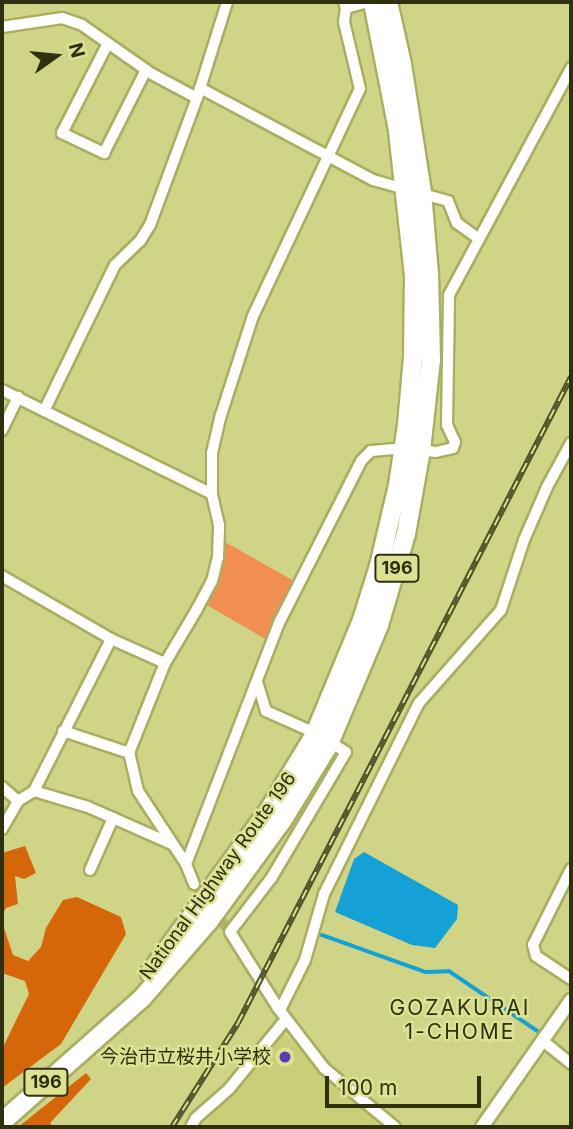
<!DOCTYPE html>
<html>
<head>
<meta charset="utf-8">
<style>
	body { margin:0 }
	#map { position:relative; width:573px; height:1129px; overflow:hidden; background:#d0d486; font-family:Inter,"Noto Sans JP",sans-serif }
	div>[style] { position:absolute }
	.built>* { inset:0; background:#cace77 }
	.green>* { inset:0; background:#f18e51 }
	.forest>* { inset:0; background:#d5670a }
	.water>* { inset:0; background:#15a1d5 }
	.stream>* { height:3.5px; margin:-1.75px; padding:0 1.75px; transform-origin:1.75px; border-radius:1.75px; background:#15a1d5 }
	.street-tunnel>* { height:10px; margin-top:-5px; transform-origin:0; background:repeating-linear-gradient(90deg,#b0b36e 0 10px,transparent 0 15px) }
	.roads { filter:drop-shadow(2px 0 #aaae61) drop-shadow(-2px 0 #aaae61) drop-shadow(0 2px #aaae61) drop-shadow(0 -2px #aaae61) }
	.street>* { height:10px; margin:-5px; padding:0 5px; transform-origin:5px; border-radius:5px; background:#fff }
	.secondary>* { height:12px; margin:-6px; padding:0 6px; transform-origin:6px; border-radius:6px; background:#fff }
	.highway>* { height:18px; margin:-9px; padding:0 9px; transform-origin:9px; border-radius:9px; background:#fff }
	.rail>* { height:6px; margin-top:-3px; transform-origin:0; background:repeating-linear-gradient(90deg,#dde293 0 10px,#4f5127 0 20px); box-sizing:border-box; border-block:2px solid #4f5127 }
	.dots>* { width:19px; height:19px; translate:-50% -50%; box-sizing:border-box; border:4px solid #dde293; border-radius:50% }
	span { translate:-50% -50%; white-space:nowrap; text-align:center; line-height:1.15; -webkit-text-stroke:5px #dde293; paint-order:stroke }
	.shield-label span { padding:2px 5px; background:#dde293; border:2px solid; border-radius:5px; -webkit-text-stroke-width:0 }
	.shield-label { font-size:18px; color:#2f3010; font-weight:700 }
	.street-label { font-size:19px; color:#2f3010 }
	.poi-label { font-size:19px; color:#2f3010 }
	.right { translate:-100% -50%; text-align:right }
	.neighbourhood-label { font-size:21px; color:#2f3010; letter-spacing:2px }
	.frame { position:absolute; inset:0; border:4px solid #2f3010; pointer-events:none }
	.north { position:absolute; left:21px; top:21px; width:70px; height:70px; -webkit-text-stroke:5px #dde293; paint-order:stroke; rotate:75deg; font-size:19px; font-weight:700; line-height:28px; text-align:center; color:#2f3010 }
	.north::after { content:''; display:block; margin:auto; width:24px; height:32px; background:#2f3010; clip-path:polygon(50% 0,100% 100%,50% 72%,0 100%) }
	.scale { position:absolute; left:325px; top:1076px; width:156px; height:32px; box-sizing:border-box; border:4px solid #2f3010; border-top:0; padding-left:9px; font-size:21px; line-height:24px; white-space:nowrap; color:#2f3010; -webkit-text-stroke:5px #dde293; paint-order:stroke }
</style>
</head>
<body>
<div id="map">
	<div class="built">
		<i style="clip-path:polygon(281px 1031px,383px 1127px,204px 1127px,215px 1107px,240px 1083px)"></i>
	</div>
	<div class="green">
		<i style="clip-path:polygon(225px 542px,294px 581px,267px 640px,198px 600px,220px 562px)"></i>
	</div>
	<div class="forest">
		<i style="clip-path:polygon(25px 846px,36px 873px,24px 879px,15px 876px,18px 904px,6px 908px,2px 916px,2px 853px)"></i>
		<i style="clip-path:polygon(77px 897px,121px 917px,126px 934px,61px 1044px,2px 1088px,2px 1049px,29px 994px,25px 981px,2px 973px,2px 922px,13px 955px,28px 961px,41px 947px,46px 928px,63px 900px)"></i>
		<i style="clip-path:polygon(86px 1073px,91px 1079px,50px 1123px,53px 1127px,18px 1127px)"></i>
	</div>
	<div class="water">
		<i style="clip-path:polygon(364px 852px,458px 905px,457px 919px,435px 948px,412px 945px,335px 912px,354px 859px)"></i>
	</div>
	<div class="stream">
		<i style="left:322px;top:935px;width:110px;rotate:19.6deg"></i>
		<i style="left:426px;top:972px;width:23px;rotate:-2deg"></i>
		<i style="left:449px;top:971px;width:112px;rotate:34.1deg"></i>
	</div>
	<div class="street-tunnel">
		<i style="left:194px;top:884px;width:64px;rotate:53.3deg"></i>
	</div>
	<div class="roads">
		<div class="street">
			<i style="left:344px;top:2px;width:6px;rotate:72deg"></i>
			<i style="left:346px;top:8px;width:24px;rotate:-15deg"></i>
			<i style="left:2px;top:27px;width:61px;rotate:-8.5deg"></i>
			<i style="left:62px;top:18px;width:21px;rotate:19deg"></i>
			<i style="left:82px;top:25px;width:85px;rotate:35deg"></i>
			<i style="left:152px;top:74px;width:51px;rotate:28.1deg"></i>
			<i style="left:107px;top:45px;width:99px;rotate:117.1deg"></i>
			<i style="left:62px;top:133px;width:47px;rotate:25.5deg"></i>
			<i style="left:104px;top:153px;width:93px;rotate:-63.2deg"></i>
			<i style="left:200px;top:88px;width:196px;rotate:28deg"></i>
			<i style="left:373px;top:180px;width:78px;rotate:15.6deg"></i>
			<i style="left:448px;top:201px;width:24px;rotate:68deg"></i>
			<i style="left:457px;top:223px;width:26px;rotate:36deg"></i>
			<i style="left:2px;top:390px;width:234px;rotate:26.3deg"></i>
			<i style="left:44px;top:411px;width:162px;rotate:-64.1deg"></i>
			<i style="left:115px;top:265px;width:35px;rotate:-44deg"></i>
			<i style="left:140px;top:241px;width:19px;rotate:-58deg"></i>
			<i style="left:150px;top:225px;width:135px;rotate:-69.7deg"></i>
			<i style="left:197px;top:98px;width:101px;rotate:-72.6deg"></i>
			<i style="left:2px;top:430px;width:37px;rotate:-64deg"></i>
			<i style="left:2px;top:576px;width:126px;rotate:30deg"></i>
			<i style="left:63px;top:731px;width:70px;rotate:18.4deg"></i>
			<i style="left:2px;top:787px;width:21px;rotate:41deg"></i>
			<i style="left:18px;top:801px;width:19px;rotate:-32deg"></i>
			<i style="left:34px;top:791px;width:56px;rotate:16.5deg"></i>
			<i style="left:88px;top:807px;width:92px;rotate:23.8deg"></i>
			<i style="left:34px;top:791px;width:170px;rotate:-63.1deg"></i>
			<i style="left:111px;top:639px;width:59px;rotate:24deg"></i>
			<i style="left:2px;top:829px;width:32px;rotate:-60deg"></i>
			<i style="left:186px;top:864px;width:261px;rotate:-68.9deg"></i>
			<i style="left:280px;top:621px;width:179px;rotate:-63.1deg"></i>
			<i style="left:361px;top:461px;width:14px;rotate:-45deg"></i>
			<i style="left:371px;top:451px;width:32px;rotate:-5deg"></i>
			<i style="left:403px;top:448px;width:33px;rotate:7deg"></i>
			<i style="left:436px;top:452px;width:17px;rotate:-13deg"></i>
			<i style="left:453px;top:448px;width:6px;rotate:-72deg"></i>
			<i style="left:455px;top:442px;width:19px;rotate:-115deg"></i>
			<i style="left:447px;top:425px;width:130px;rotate:-89.1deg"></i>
			<i style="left:449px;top:295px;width:258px;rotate:-61.7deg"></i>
			<i style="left:571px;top:869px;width:85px;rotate:116.6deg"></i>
			<i style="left:533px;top:945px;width:11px;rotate:75deg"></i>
			<i style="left:536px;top:956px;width:42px;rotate:33.3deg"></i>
			<i style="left:90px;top:870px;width:57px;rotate:-66.1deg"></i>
			<i style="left:194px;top:884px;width:22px;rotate:-112deg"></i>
			<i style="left:186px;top:864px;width:87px;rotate:-123.3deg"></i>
			<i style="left:138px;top:791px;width:39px;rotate:-103deg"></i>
			<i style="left:129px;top:753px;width:97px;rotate:-68.2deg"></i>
			<i style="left:165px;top:663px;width:63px;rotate:-59.3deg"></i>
			<i style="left:197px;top:609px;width:32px;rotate:-62deg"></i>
			<i style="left:212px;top:581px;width:25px;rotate:-76deg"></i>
			<i style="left:218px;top:557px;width:32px;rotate:-88deg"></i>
			<i style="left:219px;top:525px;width:32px;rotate:-103deg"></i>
			<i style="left:212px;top:494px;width:41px;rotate:-90deg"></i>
			<i style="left:212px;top:453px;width:39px;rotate:-77deg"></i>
			<i style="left:221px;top:415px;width:104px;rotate:-72.1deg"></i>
			<i style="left:253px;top:316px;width:251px;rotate:-64.8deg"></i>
			<i style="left:360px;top:89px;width:69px;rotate:-103.4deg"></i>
			<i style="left:344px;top:22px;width:14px;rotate:-82deg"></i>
			<i style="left:230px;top:932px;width:69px;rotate:-52.6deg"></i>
			<i style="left:272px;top:877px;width:145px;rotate:-59.4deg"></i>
			<i style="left:346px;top:752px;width:36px;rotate:-148deg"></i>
			<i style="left:315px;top:733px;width:54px;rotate:-155.8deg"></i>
			<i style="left:266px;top:711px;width:31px;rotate:-107deg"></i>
			<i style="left:232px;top:935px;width:86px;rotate:57.8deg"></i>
			<i style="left:278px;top:1008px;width:76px;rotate:52.5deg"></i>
			<i style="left:324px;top:1068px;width:92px;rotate:39.7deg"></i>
			<i style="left:280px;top:1010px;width:56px;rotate:-63.4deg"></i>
			<i style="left:305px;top:960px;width:69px;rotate:-73.9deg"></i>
			<i style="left:324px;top:894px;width:213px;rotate:-63.6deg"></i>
			<i style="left:419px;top:703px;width:124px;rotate:-48.6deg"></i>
			<i style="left:501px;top:610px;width:74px;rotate:-71.8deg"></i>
			<i style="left:524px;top:540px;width:58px;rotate:-66.5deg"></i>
			<i style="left:547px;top:487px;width:50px;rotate:-61.4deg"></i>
			<i style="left:543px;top:1041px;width:36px;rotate:39deg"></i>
			<i style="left:191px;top:1127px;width:10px;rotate:-61deg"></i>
			<i style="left:196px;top:1118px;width:44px;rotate:-41.3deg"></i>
			<i style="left:229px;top:1089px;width:90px;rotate:-50.8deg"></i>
		</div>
		<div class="secondary">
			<i style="left:482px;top:1127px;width:155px;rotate:-55deg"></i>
		</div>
		<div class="highway">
			<i style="left:150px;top:973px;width:202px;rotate:-53.9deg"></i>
			<i style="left:269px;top:810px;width:87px;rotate:-58.7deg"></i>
			<i style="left:314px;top:736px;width:126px;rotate:-67.5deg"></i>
			<i style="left:362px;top:620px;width:57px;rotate:-72.5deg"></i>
			<i style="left:379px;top:566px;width:83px;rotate:-76.8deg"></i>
			<i style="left:398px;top:485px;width:61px;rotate:-81.5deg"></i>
			<i style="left:407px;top:425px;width:69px;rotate:-85deg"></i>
			<i style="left:413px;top:356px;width:80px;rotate:-89.3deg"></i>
			<i style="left:414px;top:276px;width:147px;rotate:-96.3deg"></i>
			<i style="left:398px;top:130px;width:130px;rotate:-101.1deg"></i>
			<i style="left:2px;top:1122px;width:187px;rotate:-41.5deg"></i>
			<i style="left:142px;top:998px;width:102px;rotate:-49deg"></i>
			<i style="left:209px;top:921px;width:124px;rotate:-53.9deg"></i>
			<i style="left:282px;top:821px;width:88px;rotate:-58.5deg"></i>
			<i style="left:328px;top:746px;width:131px;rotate:-67.1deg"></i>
			<i style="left:379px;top:625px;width:95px;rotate:-73.5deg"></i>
			<i style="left:406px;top:534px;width:85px;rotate:-79.9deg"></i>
			<i style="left:421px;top:450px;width:91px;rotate:-83.7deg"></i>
			<i style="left:431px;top:360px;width:86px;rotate:-91.3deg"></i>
			<i style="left:429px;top:274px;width:82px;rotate:-94.9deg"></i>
			<i style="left:422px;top:192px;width:130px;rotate:-98.9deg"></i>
			<i style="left:402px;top:64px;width:64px;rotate:-102.7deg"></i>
		</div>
	</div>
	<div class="rail">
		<i style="left:172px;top:1127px;width:123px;rotate:-57.6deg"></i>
		<i style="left:238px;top:1023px;width:727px;rotate:-62.73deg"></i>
	</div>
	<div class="dots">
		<i style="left:285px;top:1057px;background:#5e3cb4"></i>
	</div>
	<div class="shield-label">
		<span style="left:397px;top:568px">196</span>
		<span style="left:46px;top:1082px">196</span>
	</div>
	<div class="street-label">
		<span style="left:218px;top:876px;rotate:-54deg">National Highway Route 196</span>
	</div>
	<div class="poi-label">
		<span class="right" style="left:271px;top:1057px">今治市立桜井小学校</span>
	</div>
	<div class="neighbourhood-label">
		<span style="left:460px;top:1020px">GOZAKURAI<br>1-CHOME</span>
	</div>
	<div class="frame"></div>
	<div class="north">N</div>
	<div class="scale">100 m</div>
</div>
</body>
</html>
